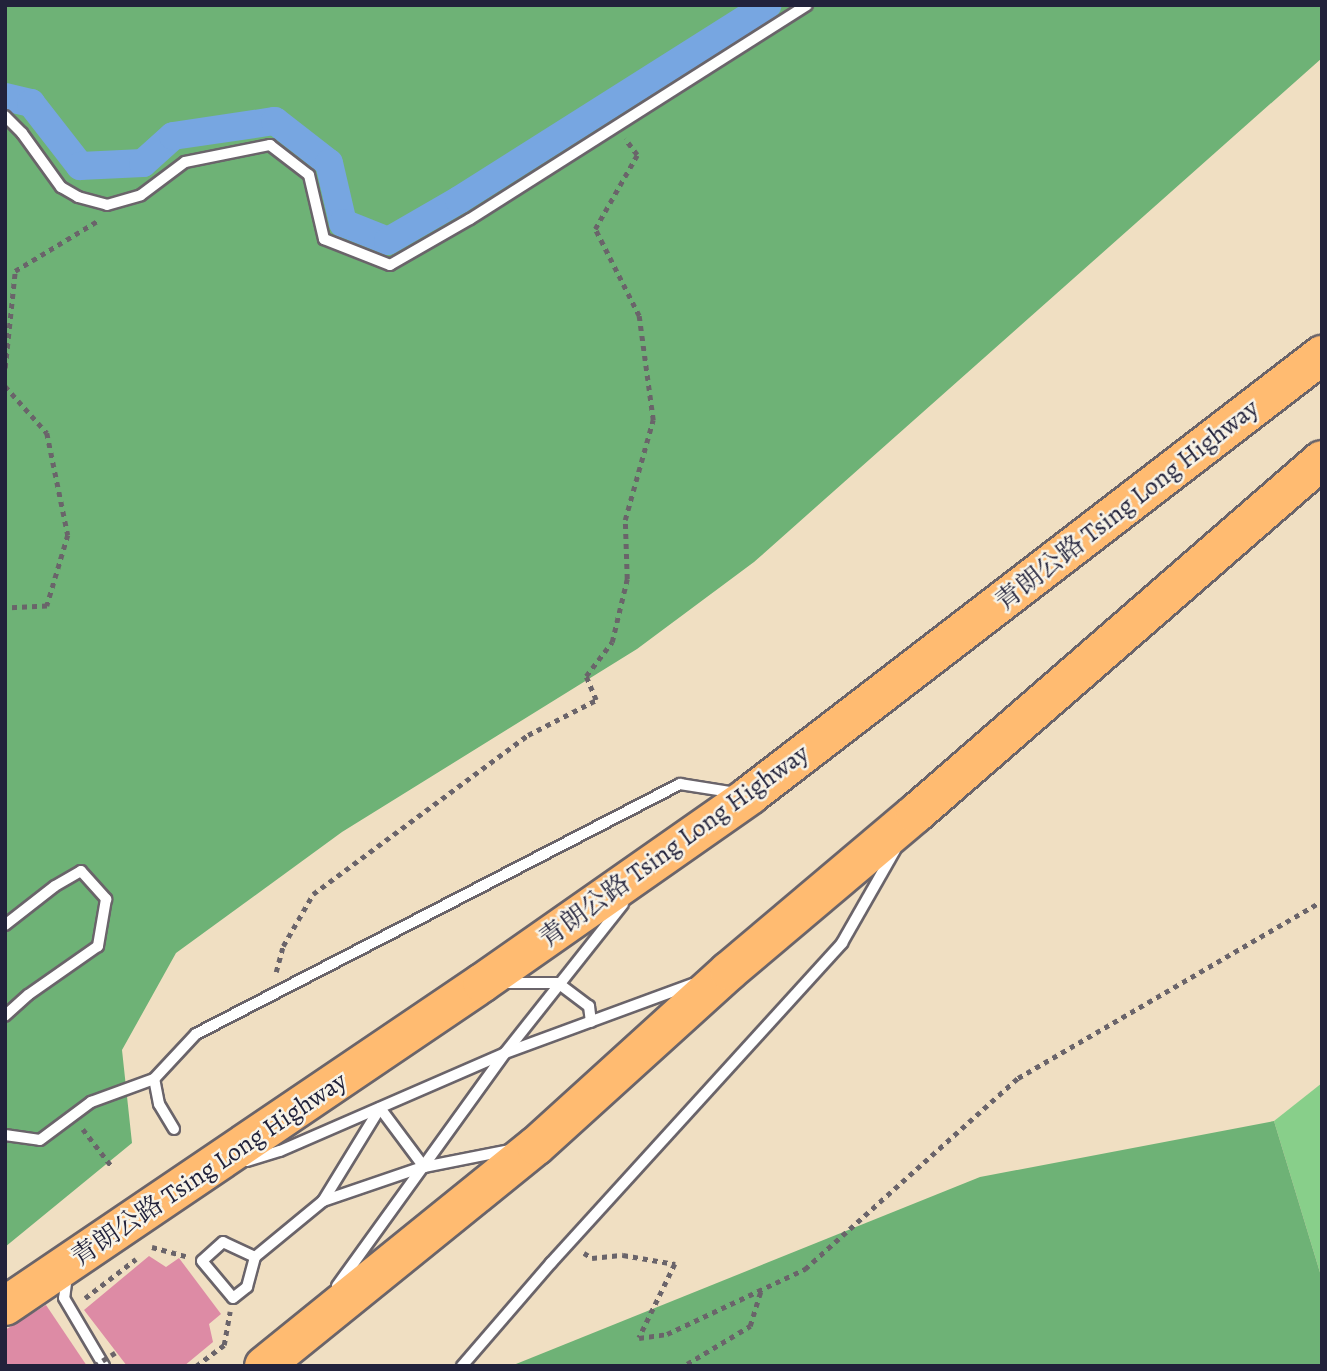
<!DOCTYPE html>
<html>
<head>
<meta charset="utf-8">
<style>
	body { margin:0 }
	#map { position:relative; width:1327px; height:1371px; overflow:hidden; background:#f0dfc2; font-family:Alegreya,"Noto Serif TC",serif }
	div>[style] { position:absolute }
	.green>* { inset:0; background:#88cf8a }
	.forest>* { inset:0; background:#6eb276 }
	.canal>* { height:28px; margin:-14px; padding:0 14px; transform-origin:14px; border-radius:14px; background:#77a6e1 }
	.building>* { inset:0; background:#dd8ba5 }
	.path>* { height:4.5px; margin-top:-2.25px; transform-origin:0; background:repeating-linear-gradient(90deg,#6a646a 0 5px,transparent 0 10px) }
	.roads { filter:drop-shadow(2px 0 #6a646a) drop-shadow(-2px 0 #6a646a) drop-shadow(0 2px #6a646a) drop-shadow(0 -2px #6a646a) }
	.service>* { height:10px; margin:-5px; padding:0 5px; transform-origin:5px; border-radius:5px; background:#fff }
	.motorway>* { height:38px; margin:-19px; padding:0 19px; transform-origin:19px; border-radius:19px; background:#ffbb71 }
	.path-bridge>* { height:4.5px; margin-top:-2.25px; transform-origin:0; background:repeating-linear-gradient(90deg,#6a646a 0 5px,transparent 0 10px) }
	span { translate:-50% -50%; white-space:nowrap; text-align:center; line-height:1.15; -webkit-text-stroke:5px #f7f3e8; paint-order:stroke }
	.street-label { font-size:26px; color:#22223b }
	.frame { position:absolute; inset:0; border:7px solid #22223b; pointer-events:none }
</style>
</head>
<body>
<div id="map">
	<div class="green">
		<i style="clip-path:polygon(1322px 1083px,1322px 1279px,1274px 1121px)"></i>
	</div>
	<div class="forest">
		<i style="clip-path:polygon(5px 5px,1322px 5px,1322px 58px,754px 562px,637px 649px,342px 832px,176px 953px,122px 1050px,132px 1143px,5px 1247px)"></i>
		<i style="clip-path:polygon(1274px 1121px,1322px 1279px,1322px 1366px,511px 1366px,980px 1177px)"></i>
	</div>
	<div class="canal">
		<i style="left:5px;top:97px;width:27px;rotate:13deg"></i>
		<i style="left:31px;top:103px;width:80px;rotate:52.1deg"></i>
		<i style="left:80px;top:166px;width:63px;rotate:-2.7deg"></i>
		<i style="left:143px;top:163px;width:40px;rotate:-42deg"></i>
		<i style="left:173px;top:136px;width:103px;rotate:-8.4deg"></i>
		<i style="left:275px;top:121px;width:68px;rotate:37.9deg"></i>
		<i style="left:329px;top:163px;width:62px;rotate:76.9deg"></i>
		<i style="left:343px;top:223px;width:48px;rotate:21.8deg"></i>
		<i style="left:388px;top:241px;width:82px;rotate:-30deg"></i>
		<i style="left:459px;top:200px;width:365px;rotate:-32.3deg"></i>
	</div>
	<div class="building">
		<i style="clip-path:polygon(149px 1256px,166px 1267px,179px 1258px,221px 1314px,209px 1324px,213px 1342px,184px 1366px,127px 1366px,84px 1310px)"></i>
		<i style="clip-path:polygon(46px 1305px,87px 1366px,5px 1366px,5px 1330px)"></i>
	</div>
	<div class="path">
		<i style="left:5px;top:368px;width:98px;rotate:-84.1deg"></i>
		<i style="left:15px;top:271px;width:98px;rotate:-31.3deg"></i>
		<i style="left:5px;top:386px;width:63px;rotate:48.2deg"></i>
		<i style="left:47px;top:433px;width:104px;rotate:78.4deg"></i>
		<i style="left:68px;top:535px;width:74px;rotate:106.5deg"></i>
		<i style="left:47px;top:606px;width:42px;rotate:177.3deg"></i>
		<i style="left:276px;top:972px;width:27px;rotate:-75deg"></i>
		<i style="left:283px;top:946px;width:60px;rotate:-60deg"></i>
		<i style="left:313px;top:894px;width:267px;rotate:-36.5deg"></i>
		<i style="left:528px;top:735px;width:76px;rotate:-27.2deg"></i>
		<i style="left:596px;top:700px;width:26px;rotate:-113deg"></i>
		<i style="left:586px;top:676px;width:43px;rotate:-52.6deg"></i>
		<i style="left:612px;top:642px;width:65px;rotate:-76.6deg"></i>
		<i style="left:627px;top:579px;width:59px;rotate:-91.9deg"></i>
		<i style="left:625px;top:520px;width:104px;rotate:-74.4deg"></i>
		<i style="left:653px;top:420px;width:105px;rotate:-97.7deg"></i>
		<i style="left:639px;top:316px;width:97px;rotate:-116.8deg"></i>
		<i style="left:595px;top:229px;width:85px;rotate:-60.4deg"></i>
		<i style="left:637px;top:155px;width:20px;rotate:-127deg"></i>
		<i style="left:83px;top:1129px;width:49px;rotate:52.4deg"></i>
		<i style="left:152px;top:1247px;width:35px;rotate:15deg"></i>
		<i style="left:584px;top:1253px;width:9px;rotate:32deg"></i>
		<i style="left:592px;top:1258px;width:31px;rotate:-6deg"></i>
		<i style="left:623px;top:1255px;width:53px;rotate:9.8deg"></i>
		<i style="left:675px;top:1264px;width:82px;rotate:115.9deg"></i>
		<i style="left:639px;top:1338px;width:28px;rotate:-8deg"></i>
		<i style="left:667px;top:1334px;width:153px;rotate:-25.2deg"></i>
		<i style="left:805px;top:1269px;width:286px;rotate:-41.9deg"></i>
		<i style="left:1018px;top:1078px;width:352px;rotate:-30.2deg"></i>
		<i style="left:85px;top:1298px;width:64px;rotate:-37.4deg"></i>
		<i style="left:687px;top:1364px;width:74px;rotate:-31.1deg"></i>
		<i style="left:750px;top:1326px;width:37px;rotate:-73deg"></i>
		<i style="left:196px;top:1366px;width:35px;rotate:-37deg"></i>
		<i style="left:224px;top:1345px;width:34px;rotate:-80deg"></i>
	</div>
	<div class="roads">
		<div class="service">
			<i style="left:5px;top:116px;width:24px;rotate:45deg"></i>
			<i style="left:22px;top:133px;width:67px;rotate:54.2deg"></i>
			<i style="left:61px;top:187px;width:20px;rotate:30deg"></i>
			<i style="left:78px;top:197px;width:30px;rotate:15deg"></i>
			<i style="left:107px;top:205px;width:35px;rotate:-16deg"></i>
			<i style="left:141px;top:195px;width:55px;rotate:-36.9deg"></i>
			<i style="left:185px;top:162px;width:87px;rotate:-11.3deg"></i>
			<i style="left:270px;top:145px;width:49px;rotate:37.6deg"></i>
			<i style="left:309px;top:175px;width:66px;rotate:76.8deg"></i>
			<i style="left:324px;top:239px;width:71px;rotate:21.5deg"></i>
			<i style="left:390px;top:265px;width:92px;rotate:-29.9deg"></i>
			<i style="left:470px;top:219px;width:399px;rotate:-32.4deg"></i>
			<i style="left:5px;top:925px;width:63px;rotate:-38deg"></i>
			<i style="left:55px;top:886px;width:30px;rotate:-30deg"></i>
			<i style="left:81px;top:871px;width:38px;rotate:48deg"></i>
			<i style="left:106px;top:899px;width:48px;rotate:99.7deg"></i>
			<i style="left:98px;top:946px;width:85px;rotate:145deg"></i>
			<i style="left:28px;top:995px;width:31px;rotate:138deg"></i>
			<i style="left:502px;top:983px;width:56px"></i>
			<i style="left:558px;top:983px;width:39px;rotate:37deg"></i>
			<i style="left:589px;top:1006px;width:16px;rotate:83deg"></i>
			<i style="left:174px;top:1129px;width:29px;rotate:-121deg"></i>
			<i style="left:159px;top:1104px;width:25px;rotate:-101deg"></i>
			<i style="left:154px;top:1079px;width:62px;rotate:-47deg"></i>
			<i style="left:196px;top:1034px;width:545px;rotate:-27.32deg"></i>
			<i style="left:680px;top:784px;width:58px;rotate:9deg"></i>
			<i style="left:5px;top:1135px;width:35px;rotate:8deg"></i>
			<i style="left:40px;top:1140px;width:64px;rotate:-36.7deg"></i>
			<i style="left:91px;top:1102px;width:67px;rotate:-20.1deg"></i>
			<i style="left:247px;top:1161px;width:34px;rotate:-17deg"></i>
			<i style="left:280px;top:1151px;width:245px;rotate:-23.5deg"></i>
			<i style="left:505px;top:1053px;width:200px;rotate:-20.2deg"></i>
			<i style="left:323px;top:1201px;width:106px;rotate:-18.8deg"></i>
			<i style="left:255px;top:1257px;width:35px;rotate:-155deg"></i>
			<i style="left:223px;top:1242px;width:28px;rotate:138deg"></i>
			<i style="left:202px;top:1261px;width:48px;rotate:50deg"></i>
			<i style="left:233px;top:1298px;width:18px;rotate:-38deg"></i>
			<i style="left:247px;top:1287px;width:31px;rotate:-75deg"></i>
			<i style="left:255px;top:1257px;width:88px;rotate:-39.5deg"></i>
			<i style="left:323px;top:1201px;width:109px;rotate:-58.5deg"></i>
			<i style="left:380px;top:1108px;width:74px;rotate:53.3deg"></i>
			<i style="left:424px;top:1167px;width:88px;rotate:-11.2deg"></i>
			<i style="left:67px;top:1275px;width:23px;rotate:97deg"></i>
			<i style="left:64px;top:1298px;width:79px;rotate:59.5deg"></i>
			<i style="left:337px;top:1286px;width:287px;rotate:-54.2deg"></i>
			<i style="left:505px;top:1053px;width:190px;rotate:-51.6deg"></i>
			<i style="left:462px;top:1366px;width:136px;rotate:-49.2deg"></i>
			<i style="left:551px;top:1263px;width:433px;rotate:-47.7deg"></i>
			<i style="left:842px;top:943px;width:107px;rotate:-60.3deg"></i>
		</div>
		<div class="motorway">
			<i style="left:5px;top:1306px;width:576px;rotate:-34.1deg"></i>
			<i style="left:482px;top:983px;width:327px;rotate:-35deg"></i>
			<i style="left:750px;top:795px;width:722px;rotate:-37.57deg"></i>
			<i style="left:264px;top:1366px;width:350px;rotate:-39deg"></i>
			<i style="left:536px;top:1146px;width:261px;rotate:-42.2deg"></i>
			<i style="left:729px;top:971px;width:243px;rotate:-40.2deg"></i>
			<i style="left:915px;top:814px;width:539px;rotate:-41.02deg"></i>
		</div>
	</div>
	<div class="path-bridge">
		<i style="left:94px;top:1366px;width:26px;rotate:-32deg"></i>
	</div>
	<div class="street-label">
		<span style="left:1127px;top:505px;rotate:-38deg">青朗公路 Tsing Long Highway</span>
		<span style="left:674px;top:846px;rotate:-36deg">青朗公路 Tsing Long Highway</span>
		<span style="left:209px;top:1169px;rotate:-34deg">青朗公路 Tsing Long Highway</span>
	</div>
	<div class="frame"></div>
</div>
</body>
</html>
